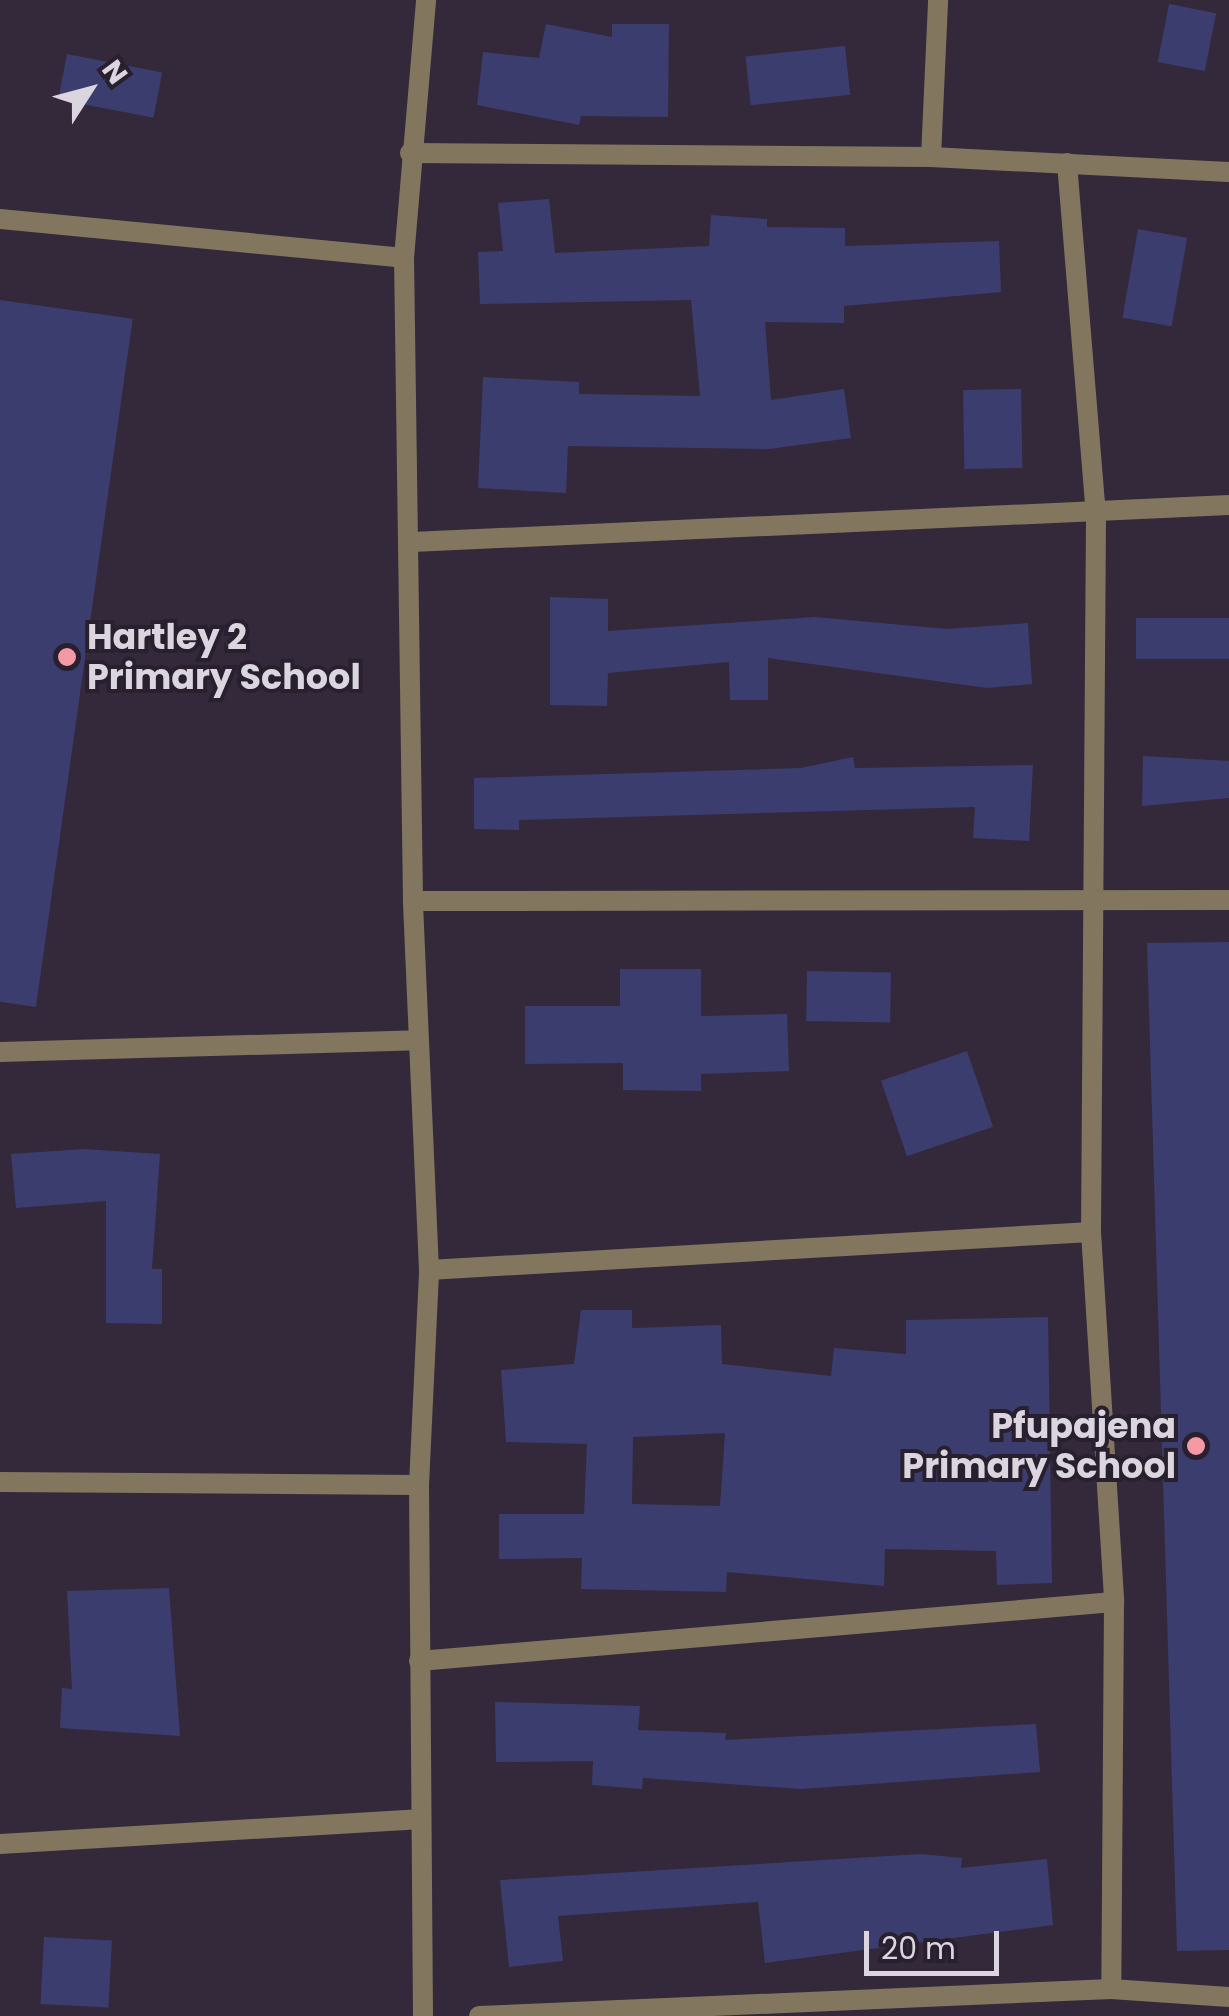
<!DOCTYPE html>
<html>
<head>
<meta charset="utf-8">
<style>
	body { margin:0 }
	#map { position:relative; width:1229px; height:2016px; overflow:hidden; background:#33293a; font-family:Poppins,sans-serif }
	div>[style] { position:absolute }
	.building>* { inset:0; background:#3c3d6f; transform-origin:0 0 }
	.minor>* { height:20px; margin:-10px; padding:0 10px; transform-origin:10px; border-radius:10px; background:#82765e }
	.tertiary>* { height:20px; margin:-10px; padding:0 10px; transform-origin:10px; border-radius:10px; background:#82765e }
	.dots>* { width:28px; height:28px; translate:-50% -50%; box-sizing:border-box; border:5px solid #29202f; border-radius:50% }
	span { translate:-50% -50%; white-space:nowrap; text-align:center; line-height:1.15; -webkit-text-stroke:8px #29202f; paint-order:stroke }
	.poi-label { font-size:35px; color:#dbd5e0; font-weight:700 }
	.left { translate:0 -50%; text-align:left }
	.right { translate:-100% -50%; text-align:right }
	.north { position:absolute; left:40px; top:40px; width:100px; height:100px; -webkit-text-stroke:8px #29202f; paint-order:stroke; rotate:54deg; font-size:28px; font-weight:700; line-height:40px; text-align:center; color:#dbd5e0 }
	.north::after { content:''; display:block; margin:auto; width:35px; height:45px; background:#dbd5e0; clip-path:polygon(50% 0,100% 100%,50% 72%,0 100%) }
	.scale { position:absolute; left:864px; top:1931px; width:135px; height:45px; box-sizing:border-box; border:5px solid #dbd5e0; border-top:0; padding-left:12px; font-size:30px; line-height:35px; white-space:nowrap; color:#dbd5e0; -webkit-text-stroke:8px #29202f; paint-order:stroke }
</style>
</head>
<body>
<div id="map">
	<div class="building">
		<i style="left:1169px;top:4px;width:48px;height:59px;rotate:11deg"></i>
		<i style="clip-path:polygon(546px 24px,612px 37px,612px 24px,669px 24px,668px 117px,581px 116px,579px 125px,477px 105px,483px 52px,539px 58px)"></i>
		<i style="left:845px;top:46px;width:49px;height:100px;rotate:84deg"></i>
		<i style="left:67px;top:54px;width:97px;height:46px;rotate:11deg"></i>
		<i style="clip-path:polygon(549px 199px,555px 253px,709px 246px,711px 215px,767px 219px,767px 227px,845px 228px,845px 246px,999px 241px,1001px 292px,844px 306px,844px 323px,765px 322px,771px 400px,844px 389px,851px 438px,769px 449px,568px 446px,566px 493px,478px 488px,483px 377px,579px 382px,579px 394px,700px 396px,691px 300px,480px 304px,478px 252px,503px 251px,498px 203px)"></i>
		<i style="left:1138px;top:229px;width:50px;height:90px;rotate:10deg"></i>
		<i style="left:0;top:300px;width:134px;height:695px;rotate:8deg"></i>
		<i style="left:1021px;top:389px;width:79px;height:58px;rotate:89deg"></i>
		<i style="clip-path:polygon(550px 597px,608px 599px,608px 631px,815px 617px,947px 629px,1028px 623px,1032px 684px,987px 688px,768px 658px,768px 700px,730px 700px,729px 662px,608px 673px,607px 706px,550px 705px)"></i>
		<i style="left:1229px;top:618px;width:41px;height:93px;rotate:90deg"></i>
		<i style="clip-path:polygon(1143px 756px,1229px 761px,1229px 798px,1142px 806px)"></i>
		<i style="clip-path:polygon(853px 757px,855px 768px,1033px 765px,1029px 841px,973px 838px,975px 807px,519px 820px,519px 830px,474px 829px,474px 778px,801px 768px)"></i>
		<i style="clip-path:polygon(1229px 942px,1229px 1950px,1177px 1951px,1147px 943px)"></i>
		<i style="clip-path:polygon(620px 969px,701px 969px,701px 1016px,787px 1014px,789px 1071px,701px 1074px,701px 1091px,623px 1090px,623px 1063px,525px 1064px,525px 1006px,620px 1006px)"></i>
		<i style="left:807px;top:971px;width:84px;height:50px;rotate:1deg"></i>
		<i style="left:967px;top:1051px;width:80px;height:91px;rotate:71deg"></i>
		<i style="clip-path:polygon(84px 1149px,160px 1154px,152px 1269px,162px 1269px,162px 1324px,106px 1323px,106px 1201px,16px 1208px,11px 1154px)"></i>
		<i style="clip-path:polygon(evenodd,581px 1310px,632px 1310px,632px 1328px,721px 1325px,722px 1364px,831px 1376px,834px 1348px,906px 1354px,906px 1320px,1048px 1317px,1052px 1583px,997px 1585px,996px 1551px,885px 1549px,884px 1586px,727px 1572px,726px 1592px,581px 1589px,582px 1558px,499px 1559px,499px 1514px,584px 1514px,587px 1444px,506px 1442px,501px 1370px,574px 1364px,581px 1310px,725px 1433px,720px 1506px,632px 1504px,633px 1437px,725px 1433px)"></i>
		<i style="clip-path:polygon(169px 1588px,180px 1736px,60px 1728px,62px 1688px,72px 1689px,67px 1591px)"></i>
		<i style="clip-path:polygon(495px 1702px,640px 1706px,638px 1730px,726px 1733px,725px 1740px,1036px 1724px,1040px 1772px,801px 1789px,643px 1778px,642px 1789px,592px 1785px,593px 1761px,496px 1762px)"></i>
		<i style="clip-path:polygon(921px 1854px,962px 1858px,961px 1868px,1047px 1859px,1053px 1925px,765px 1963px,758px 1902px,558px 1916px,563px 1961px,509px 1967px,500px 1880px)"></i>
		<i style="left:44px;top:1937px;width:68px;height:67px;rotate:3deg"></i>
	</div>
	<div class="minor">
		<i style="left:410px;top:153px;width:521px;rotate:0.44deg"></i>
		<i style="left:931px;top:157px;width:298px;rotate:2.9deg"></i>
		<i style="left:931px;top:157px;width:157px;rotate:-87.4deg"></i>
		<i style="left:1067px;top:163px;width:355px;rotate:85.3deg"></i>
		<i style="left:1096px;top:517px;width:715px;rotate:90.4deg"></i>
		<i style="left:1091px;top:1232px;width:371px;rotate:86.4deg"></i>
		<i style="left:1114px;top:1602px;width:387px;rotate:90.4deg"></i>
		<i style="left:0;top:219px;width:406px;rotate:5.5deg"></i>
		<i style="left:413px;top:901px;width:816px;rotate:-0.07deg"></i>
		<i style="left:0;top:1052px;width:418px;rotate:-1.6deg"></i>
		<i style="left:429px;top:1270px;width:663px;rotate:-3.29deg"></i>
		<i style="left:0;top:1482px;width:419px;rotate:0.4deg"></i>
		<i style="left:419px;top:1661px;width:697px;rotate:-4.85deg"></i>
		<i style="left:0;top:1844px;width:419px;rotate:-3.4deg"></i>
		<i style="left:479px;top:2016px;width:633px;rotate:-2.45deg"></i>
		<i style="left:1111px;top:1989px;width:118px;rotate:3.9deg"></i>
	</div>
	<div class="tertiary">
		<i style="left:412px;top:542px;width:818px;rotate:-2.59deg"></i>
		<i style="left:423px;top:2016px;width:531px;rotate:-90.43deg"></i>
		<i style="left:419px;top:1485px;width:215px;rotate:-87.3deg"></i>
		<i style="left:429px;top:1270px;width:369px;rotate:-92.5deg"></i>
		<i style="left:413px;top:901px;width:643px;rotate:-90.8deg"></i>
		<i style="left:404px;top:258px;width:259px;rotate:-85.1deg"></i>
	</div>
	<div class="dots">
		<i style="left:67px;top:657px;background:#f49aa4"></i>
		<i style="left:1196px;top:1446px;background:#f49aa4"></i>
	</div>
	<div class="poi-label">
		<span class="left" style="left:87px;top:657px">Hartley 2<br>Primary School</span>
		<span class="right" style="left:1176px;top:1446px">Pfupajena<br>Primary School</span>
	</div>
	<div class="north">N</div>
	<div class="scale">20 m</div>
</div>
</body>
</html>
